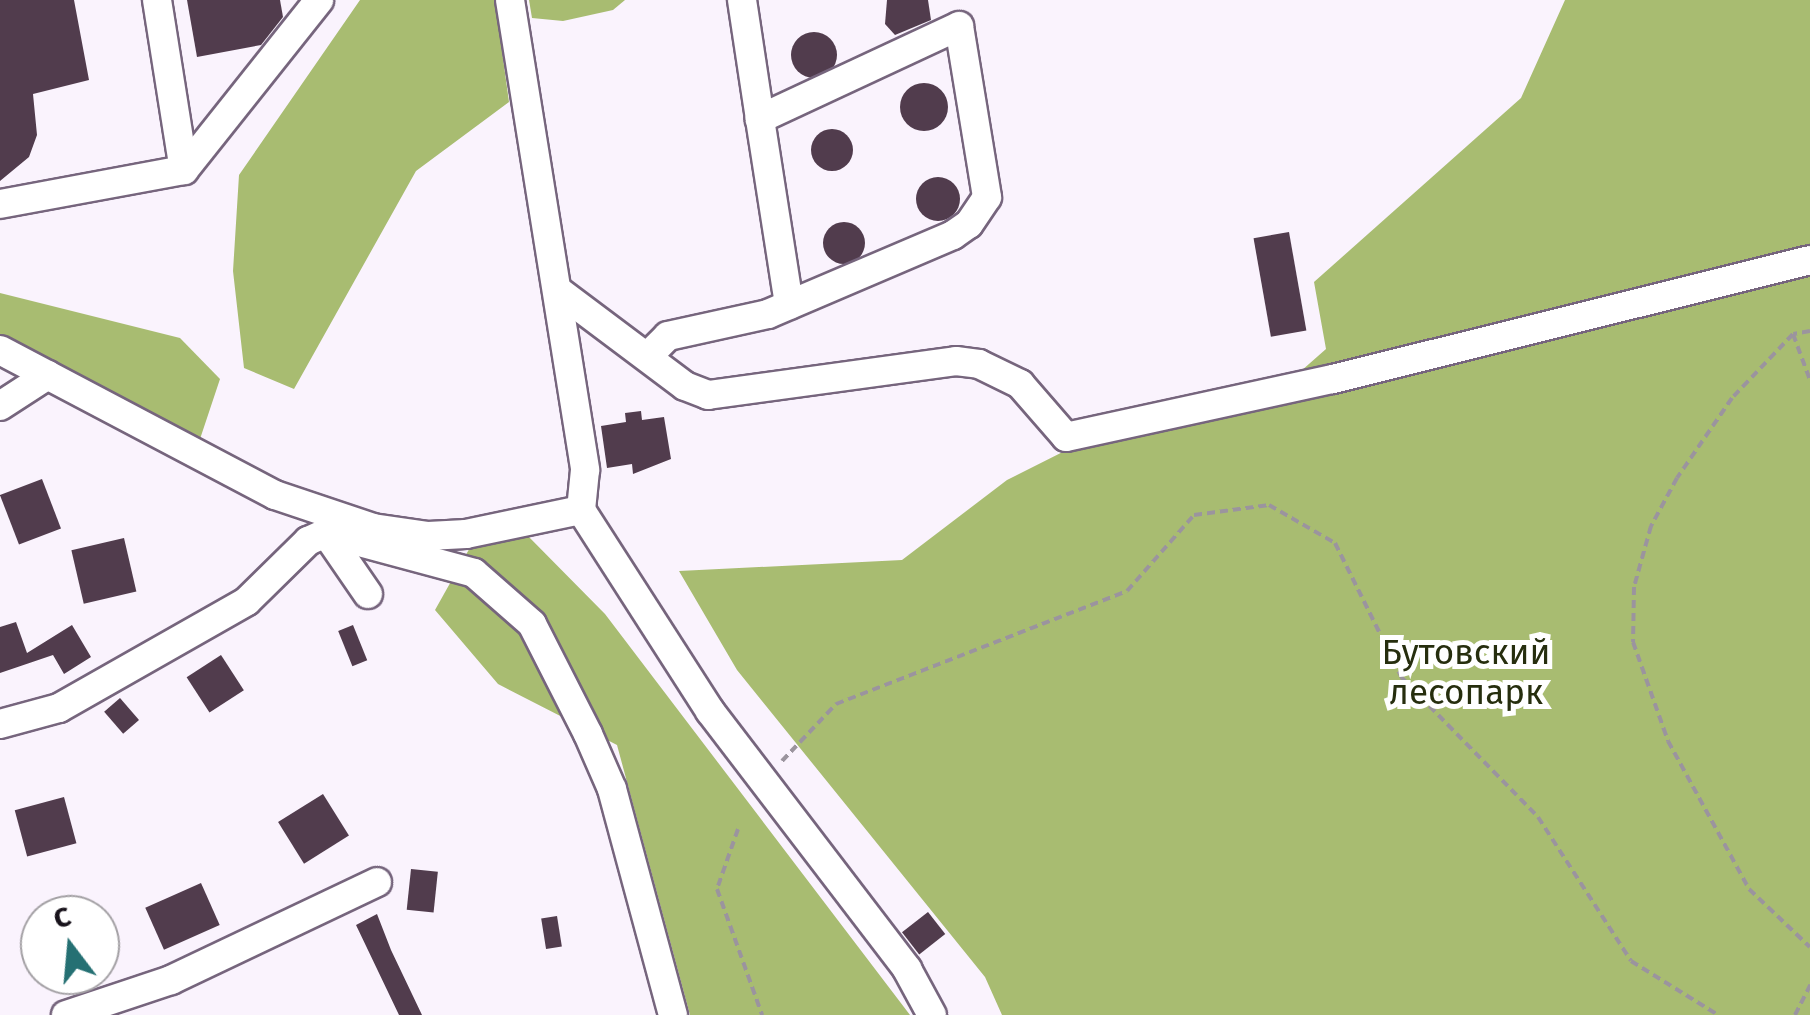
<!DOCTYPE html>
<html>
<head>
<meta charset="utf-8">
<style>
	body { margin:0 }
	#map { position:relative; width:1810px; height:1015px; overflow:hidden; background:#faf3fd; font-family:"Fira Sans",sans-serif }
	div>[style] { position:absolute }
	.forest>* { inset:0; background:#a8bc71 }
	.building>* { inset:0; background:#513c4d; transform-origin:0 0 }
	.round { border-radius:50% }
	.path>* { height:4px; margin-top:-2px; transform-origin:0; background:repeating-linear-gradient(90deg,#9b949e 0 8px,transparent 0 13px) }
	.roads { filter:drop-shadow(2px 0 #76657d) drop-shadow(-2px 0 #76657d) drop-shadow(0 2px #76657d) drop-shadow(0 -2px #76657d) }
	.minor>* { height:28px; margin:-14px; padding:0 14px; transform-origin:14px; border-radius:14px; background:#fff }
	span { translate:-50% -50%; white-space:nowrap; text-align:center; line-height:1.15; -webkit-text-stroke:10px #fff; paint-order:stroke }
	.park-label { font-size:35px; color:#262e0e }
	.north { position:absolute; left:20px; top:895px; width:100px; height:100px; box-sizing:border-box; background:#fff; border:2px solid #a3a0a4; border-radius:50%; rotate:344deg; font-size:28px; font-weight:700; line-height:40px; text-align:center; color:#18121b }
	.north::after { content:''; display:block; margin:auto; width:35px; height:45px; background:#257073; clip-path:polygon(50% 0,100% 100%,50% 72%,0 100%) }
</style>
</head>
<body>
<div id="map">
	<div class="forest">
		<i style="clip-path:polygon(360px 0,495px 0,509px 102px,416px 171px,294px 389px,244px 368px,233px 271px,239px 175px)"></i>
		<i style="clip-path:polygon(529px 0,625px 0,613px 10px,563px 21px,532px 18px)"></i>
		<i style="clip-path:polygon(1565px 0,1810px 0,1810px 1015px,1002px 1015px,985px 977px,737px 670px,679px 571px,902px 560px,1007px 480px,1160px 403px,1301px 371px,1326px 349px,1314px 282px,1521px 98px)"></i>
		<i style="clip-path:polygon(0 293px,180px 338px,220px 379px,197px 448px,0 336px)"></i>
		<i style="clip-path:polygon(526px 534px,605px 614px,910px 1015px,690px 1015px,617px 745px,498px 684px,435px 610px,472px 544px)"></i>
	</div>
	<div class="building">
		<i style="clip-path:polygon(0 0,74px 0,89px 80px,33px 94px,37px 135px,29px 157px,0 181px)"></i>
		<i style="clip-path:polygon(187px 0,280px 0,283px 17px,261px 45px,197px 57px)"></i>
		<i style="clip-path:polygon(887px 0,928px 0,931px 20px,895px 35px,885px 24px)"></i>
		<i class="round" style="left:791px;top:32px;width:46px;height:46px"></i>
		<i class="round" style="left:900px;top:83px;width:48px;height:48px"></i>
		<i class="round" style="left:811px;top:129px;width:42px;height:42px"></i>
		<i class="round" style="left:916px;top:177px;width:44px;height:44px"></i>
		<i class="round" style="left:823px;top:222px;width:42px;height:42px"></i>
		<i style="left:1289px;top:232px;width:100px;height:36px;rotate:80deg"></i>
		<i style="clip-path:polygon(641px 411px,642px 420px,664px 417px,671px 459px,633px 474px,632px 464px,607px 468px,601px 426px,626px 422px,625px 413px)"></i>
		<i style="left:42px;top:479px;width:53px;height:45px;rotate:69deg"></i>
		<i style="left:124px;top:538px;width:55px;height:54px;rotate:77deg"></i>
		<i style="clip-path:polygon(16px 622px,27px 653px,72px 625px,91px 657px,64px 674px,53px 655px,0 673px,0 627px)"></i>
		<i style="left:353px;top:625px;width:38px;height:16px;rotate:68deg"></i>
		<i style="left:221px;top:655px;width:42px;height:41px;rotate:57deg"></i>
		<i style="left:120px;top:698px;width:29px;height:21px;rotate:49deg"></i>
		<i style="left:323px;top:794px;width:49px;height:53px;rotate:58deg"></i>
		<i style="left:64px;top:797px;width:48px;height:51px;rotate:75deg"></i>
		<i style="left:411px;top:869px;width:27px;height:41px;rotate:6deg"></i>
		<i style="left:201px;top:883px;width:46px;height:61px;rotate:66deg"></i>
		<i style="left:928px;top:912px;width:28px;height:33px;rotate:52deg"></i>
		<i style="clip-path:polygon(377px 914px,391px 950px,422px 1015px,399px 1015px,356px 925px)"></i>
		<i style="left:557px;top:916px;width:31px;height:16px;rotate:81deg"></i>
	</div>
	<div class="path">
		<i style="left:1810px;top:331px;width:17px;rotate:170deg"></i>
		<i style="left:1793px;top:334px;width:88px;rotate:133.6deg"></i>
		<i style="left:1732px;top:398px;width:97px;rotate:124.5deg"></i>
		<i style="left:1677px;top:478px;width:55px;rotate:118.4deg"></i>
		<i style="left:1651px;top:526px;width:63px;rotate:105.6deg"></i>
		<i style="left:1634px;top:587px;width:55px;rotate:91deg"></i>
		<i style="left:1633px;top:642px;width:105px;rotate:70.5deg"></i>
		<i style="left:1668px;top:741px;width:169px;rotate:61.3deg"></i>
		<i style="left:1749px;top:889px;width:84px;rotate:43.6deg"></i>
		<i style="left:1793px;top:334px;width:49px;rotate:69.7deg"></i>
		<i style="left:782px;top:761px;width:79px;rotate:-46.5deg"></i>
		<i style="left:836px;top:704px;width:312px;rotate:-21.2deg"></i>
		<i style="left:1127px;top:591px;width:101px;rotate:-48.6deg"></i>
		<i style="left:1194px;top:515px;width:76px;rotate:-7.6deg"></i>
		<i style="left:1269px;top:505px;width:76px;rotate:29.9deg"></i>
		<i style="left:1335px;top:543px;width:151px;rotate:63.6deg"></i>
		<i style="left:1402px;top:678px;width:194px;rotate:45.6deg"></i>
		<i style="left:1538px;top:817px;width:171px;rotate:57.1deg"></i>
		<i style="left:1631px;top:961px;width:102px;rotate:31.8deg"></i>
		<i style="left:738px;top:829px;width:64px;rotate:109.3deg"></i>
		<i style="left:717px;top:889px;width:134px;rotate:70.3deg"></i>
		<i style="left:1795px;top:1015px;width:34px;rotate:-63deg"></i>
	</div>
	<div class="roads">
		<div class="minor">
			<i style="left:157px;top:0;width:172px;rotate:81deg"></i>
			<i style="left:510px;top:0;width:476px;rotate:80.9deg"></i>
			<i style="left:585px;top:470px;width:40px;rotate:95.7deg"></i>
			<i style="left:581px;top:510px;width:239px;rotate:57.3deg"></i>
			<i style="left:710px;top:711px;width:325px;rotate:52.6deg"></i>
			<i style="left:907px;top:969px;width:52px;rotate:61.5deg"></i>
			<i style="left:742px;top:0;width:120px;rotate:81.4deg"></i>
			<i style="left:0;top:204px;width:187px;rotate:-10.5deg"></i>
			<i style="left:184px;top:170px;width:217px;rotate:-51.5deg"></i>
			<i style="left:557px;top:290px;width:160px;rotate:36.9deg"></i>
			<i style="left:685px;top:386px;width:25px;rotate:21deg"></i>
			<i style="left:708px;top:395px;width:250px;rotate:-7.8deg"></i>
			<i style="left:956px;top:361px;width:23px;rotate:7deg"></i>
			<i style="left:979px;top:364px;width:46px;rotate:26deg"></i>
			<i style="left:1020px;top:384px;width:70px;rotate:49deg"></i>
			<i style="left:1066px;top:437px;width:273px;rotate:-12.3deg"></i>
			<i style="left:1333px;top:379px;width:492px;rotate:-14deg"></i>
			<i style="left:0;top:350px;width:311px;rotate:27.8deg"></i>
			<i style="left:275px;top:495px;width:103px;rotate:18.6deg"></i>
			<i style="left:373px;top:528px;width:56px;rotate:8.3deg"></i>
			<i style="left:428px;top:536px;width:38px;rotate:-3deg"></i>
			<i style="left:466px;top:534px;width:117px;rotate:-11.8deg"></i>
			<i style="left:648px;top:356px;width:28px;rotate:-45deg"></i>
			<i style="left:668px;top:336px;width:102px;rotate:-12.4deg"></i>
			<i style="left:768px;top:314px;width:201px;rotate:-23.1deg"></i>
			<i style="left:953px;top:235px;width:19px;rotate:-35deg"></i>
			<i style="left:969px;top:224px;width:32px;rotate:-56deg"></i>
			<i style="left:987px;top:197px;width:173px;rotate:-99.3deg"></i>
			<i style="left:959px;top:26px;width:220px;rotate:155deg"></i>
			<i style="left:760px;top:119px;width:188px;rotate:81.1deg"></i>
			<i style="left:0;top:406px;width:57px;rotate:-32.9deg"></i>
			<i style="left:326px;top:533px;width:74px;rotate:55.5deg"></i>
			<i style="left:0;top:724px;width:61px;rotate:-15.2deg"></i>
			<i style="left:59px;top:708px;width:216px;rotate:-29.6deg"></i>
			<i style="left:247px;top:601px;width:86px;rotate:-44.5deg"></i>
			<i style="left:308px;top:541px;width:20px;rotate:-24deg"></i>
			<i style="left:326px;top:533px;width:153px;rotate:15.1deg"></i>
			<i style="left:474px;top:573px;width:77px;rotate:41.3deg"></i>
			<i style="left:532px;top:624px;width:123px;rotate:63deg"></i>
			<i style="left:588px;top:734px;width:60px;rotate:66.4deg"></i>
			<i style="left:612px;top:789px;width:234px;rotate:74.9deg"></i>
			<i style="left:66px;top:1015px;width:111px;rotate:-18.4deg"></i>
			<i style="left:171px;top:980px;width:228px;rotate:-25.4deg"></i>
		</div>
	</div>
	<div class="park-label">
		<span style="left:1466px;top:672px">Бутовский<br>лесопарк</span>
	</div>
	<div class="north">С</div>
</div>
</body>
</html>
